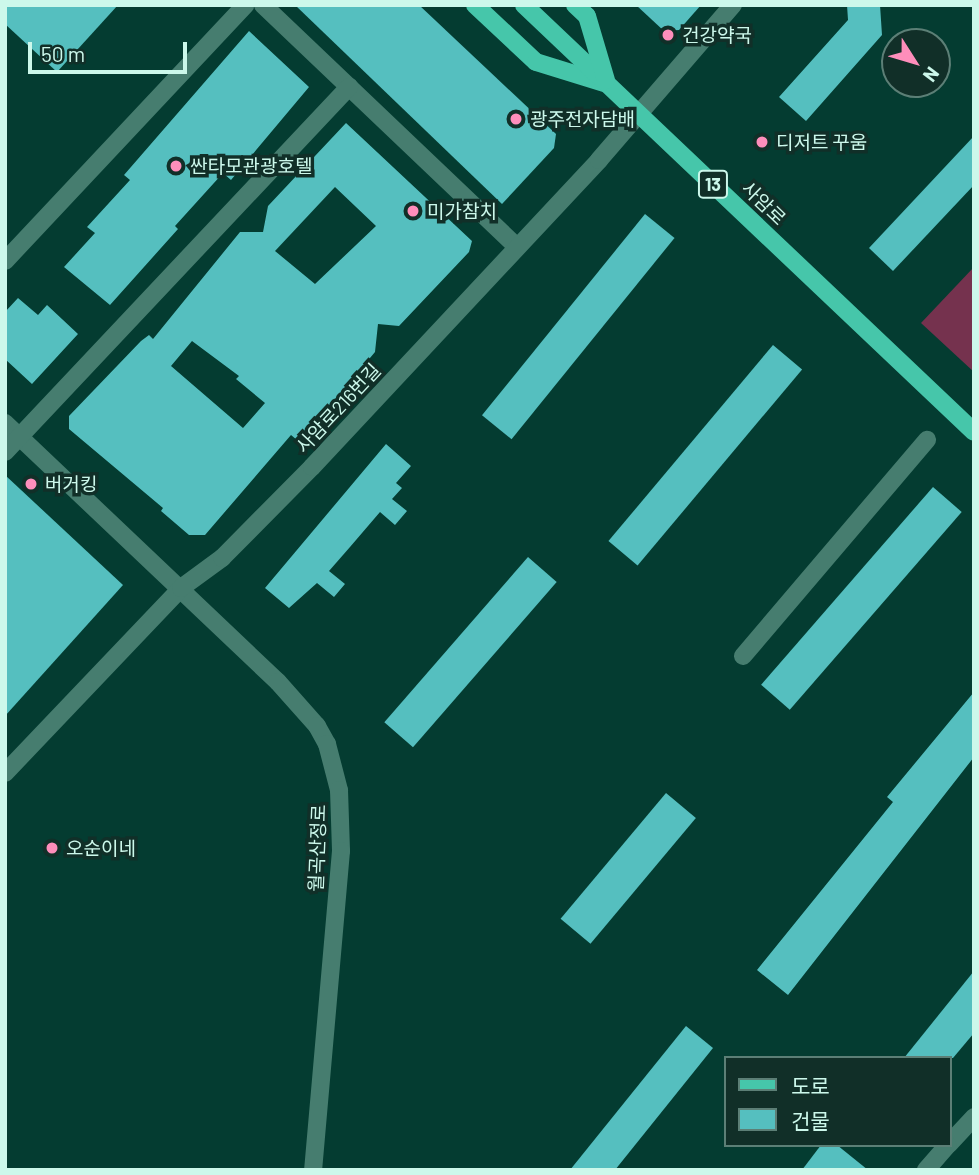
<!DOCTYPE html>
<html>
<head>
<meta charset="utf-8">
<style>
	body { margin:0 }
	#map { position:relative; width:979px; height:1175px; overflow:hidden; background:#043c31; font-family:Barlow,"Noto Sans KR",sans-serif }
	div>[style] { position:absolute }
	.green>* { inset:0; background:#75324e }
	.building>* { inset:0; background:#55bfbf; transform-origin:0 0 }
	.minor>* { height:18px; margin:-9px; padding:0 9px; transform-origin:9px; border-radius:9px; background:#467d6f }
	.major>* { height:18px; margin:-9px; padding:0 9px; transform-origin:9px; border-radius:9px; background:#46c6aa }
	.dots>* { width:19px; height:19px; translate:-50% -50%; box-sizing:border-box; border:4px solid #112f28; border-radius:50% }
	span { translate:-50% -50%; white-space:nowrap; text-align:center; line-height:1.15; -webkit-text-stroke:7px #112f28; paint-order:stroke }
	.shield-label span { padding:2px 5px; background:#112f28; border:2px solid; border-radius:5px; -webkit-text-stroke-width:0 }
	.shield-label { font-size:18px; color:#ccf8eb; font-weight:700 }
	.poi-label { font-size:19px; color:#ccf8eb }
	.left { translate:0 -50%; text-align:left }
	.street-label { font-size:19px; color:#ccf8eb }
	.frame { position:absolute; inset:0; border:7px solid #ccf8eb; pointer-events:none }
	.legend { position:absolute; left:724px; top:1056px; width:228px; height:91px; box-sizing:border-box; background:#112f28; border:2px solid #5c7f76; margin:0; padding:9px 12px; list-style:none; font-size:21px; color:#ccf8eb }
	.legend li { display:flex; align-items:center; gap:14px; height:35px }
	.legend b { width:35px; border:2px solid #5c7f76 }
	.north { position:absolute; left:881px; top:28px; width:70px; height:70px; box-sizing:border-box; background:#112f28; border:2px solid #5c7f76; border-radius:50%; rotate:127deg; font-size:19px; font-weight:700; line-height:28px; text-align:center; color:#ccf8eb }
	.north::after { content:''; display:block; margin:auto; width:24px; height:32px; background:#fe8ebb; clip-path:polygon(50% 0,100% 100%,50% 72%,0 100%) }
	.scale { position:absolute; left:28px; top:42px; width:159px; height:32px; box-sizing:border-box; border:4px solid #ccf8eb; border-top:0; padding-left:9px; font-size:21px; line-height:24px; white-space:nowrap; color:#ccf8eb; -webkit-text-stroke:5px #112f28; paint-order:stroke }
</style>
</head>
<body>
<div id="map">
	<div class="green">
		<i style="clip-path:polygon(974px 267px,974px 372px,921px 323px)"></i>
	</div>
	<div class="building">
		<i style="clip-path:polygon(5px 5px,118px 5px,57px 72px,5px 24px)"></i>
		<i style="clip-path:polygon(295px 5px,419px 5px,556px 134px,554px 148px,502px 204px)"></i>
		<i style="clip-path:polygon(636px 5px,701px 5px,679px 30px,664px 31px)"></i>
		<i style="clip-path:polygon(847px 5px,880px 5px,882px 35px,806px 121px,779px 97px,848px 20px)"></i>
		<i style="clip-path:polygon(249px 31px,309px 87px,231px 180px,223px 173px,175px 226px,178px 229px,110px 305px,64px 267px,95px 233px,87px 227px,130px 180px,124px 175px)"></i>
		<i style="clip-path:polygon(evenodd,346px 123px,472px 241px,469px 252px,399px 326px,378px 324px,375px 352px,338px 396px,297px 440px,291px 435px,205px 535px,189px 535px,161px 511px,163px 508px,69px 429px,69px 416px,141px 341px,149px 335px,153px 339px,240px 232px,263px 232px,268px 206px,346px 123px,335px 187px,376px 226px,315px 284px,275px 251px,335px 187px,346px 123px,192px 341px,239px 376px,236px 379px,265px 403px,243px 428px,171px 366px,192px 341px)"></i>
		<i style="clip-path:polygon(974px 136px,974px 185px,893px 271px,869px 248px)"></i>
		<i style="left:645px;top:214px;width:38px;height:259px;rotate:39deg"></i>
		<i style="clip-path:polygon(18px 298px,38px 315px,47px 305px,78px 334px,32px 384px,5px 359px,5px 312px)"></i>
		<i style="left:773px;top:345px;width:38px;height:256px;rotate:40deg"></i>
		<i style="clip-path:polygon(386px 444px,411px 466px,396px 483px,402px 488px,392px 499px,407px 511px,395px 525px,380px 512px,350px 547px,329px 571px,345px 584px,334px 597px,317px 583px,289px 608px,265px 588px)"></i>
		<i style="clip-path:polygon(5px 475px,123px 585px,5px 716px)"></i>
		<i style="left:933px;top:487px;width:38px;height:262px;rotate:41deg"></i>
		<i style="left:528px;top:557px;width:38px;height:219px;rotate:41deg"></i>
		<i style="clip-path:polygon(974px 692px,974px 757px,788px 995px,757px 970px,893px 802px,887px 797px)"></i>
		<i style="left:666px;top:793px;width:39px;height:164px;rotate:40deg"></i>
		<i style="clip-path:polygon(974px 971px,974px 1033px,953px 1058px,904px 1058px)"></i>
		<i style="clip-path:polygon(686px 1026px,713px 1048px,615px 1170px,570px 1170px)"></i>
		<i style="clip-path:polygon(821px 1145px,837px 1145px,868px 1170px,802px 1170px)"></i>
	</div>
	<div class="minor">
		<i style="left:263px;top:5px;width:349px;rotate:43.6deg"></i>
		<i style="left:5px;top:261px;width:351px;rotate:-46.8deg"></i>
		<i style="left:5px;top:423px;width:376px;rotate:43.5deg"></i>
		<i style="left:278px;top:682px;width:59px;rotate:48.4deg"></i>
		<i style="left:317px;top:726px;width:21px;rotate:61deg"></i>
		<i style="left:327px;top:744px;width:48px;rotate:75.4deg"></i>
		<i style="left:339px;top:790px;width:61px;rotate:88.1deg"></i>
		<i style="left:341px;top:851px;width:320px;rotate:95deg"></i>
		<i style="left:5px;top:452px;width:502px;rotate:-46.7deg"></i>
		<i style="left:743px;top:656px;width:284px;rotate:-49.6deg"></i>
		<i style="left:5px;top:773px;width:255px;rotate:-46.4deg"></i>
		<i style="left:181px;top:588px;width:51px;rotate:-36.2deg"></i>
		<i style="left:222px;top:558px;width:128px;rotate:-45.3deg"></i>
		<i style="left:312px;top:467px;width:420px;rotate:-46.9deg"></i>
		<i style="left:599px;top:160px;width:205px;rotate:-49.2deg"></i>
		<i style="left:949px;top:1144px;width:37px;rotate:-47deg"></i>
		<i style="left:926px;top:1170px;width:33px;rotate:-49deg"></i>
	</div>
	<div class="major">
		<i style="left:475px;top:5px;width:83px;rotate:43.1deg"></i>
		<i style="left:536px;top:62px;width:71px;rotate:17.2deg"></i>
		<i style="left:524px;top:5px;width:620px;rotate:43.5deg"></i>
		<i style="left:575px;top:5px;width:16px;rotate:43deg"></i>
		<i style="left:587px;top:16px;width:67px;rotate:73.5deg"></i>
	</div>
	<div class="dots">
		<i style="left:668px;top:35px;background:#fe8ebb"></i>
		<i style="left:516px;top:119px;background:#fe8ebb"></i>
		<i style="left:762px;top:142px;background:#fe8ebb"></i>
		<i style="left:176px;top:166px;background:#fe8ebb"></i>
		<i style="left:413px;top:211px;background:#fe8ebb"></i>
		<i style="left:31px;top:484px;background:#fe8ebb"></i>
		<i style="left:52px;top:848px;background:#fe8ebb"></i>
	</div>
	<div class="shield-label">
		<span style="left:713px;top:184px">13</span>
	</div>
	<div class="poi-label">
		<span class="left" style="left:682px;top:35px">건강약국</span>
		<span class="left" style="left:530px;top:119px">광주전자담배</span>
		<span class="left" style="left:776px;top:142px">디저트 꾸움</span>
		<span class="left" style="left:190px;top:166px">싼타모관광호텔</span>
		<span class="left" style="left:427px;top:211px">미가참치</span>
		<span class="left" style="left:45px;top:484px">버거킹</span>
		<span class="left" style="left:66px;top:848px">오순이네</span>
	</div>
	<div class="street-label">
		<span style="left:764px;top:203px;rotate:44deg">사암로</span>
		<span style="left:338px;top:408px;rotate:-47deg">사암로216번길</span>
		<span style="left:317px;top:848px;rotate:-88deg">월곡산정로</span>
	</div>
	<div class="frame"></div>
	<ul class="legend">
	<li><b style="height:9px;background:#46c6aa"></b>도로</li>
	<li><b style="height:19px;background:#55bfbf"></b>건물</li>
	</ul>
	<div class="north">N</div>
	<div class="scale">50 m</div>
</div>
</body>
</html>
